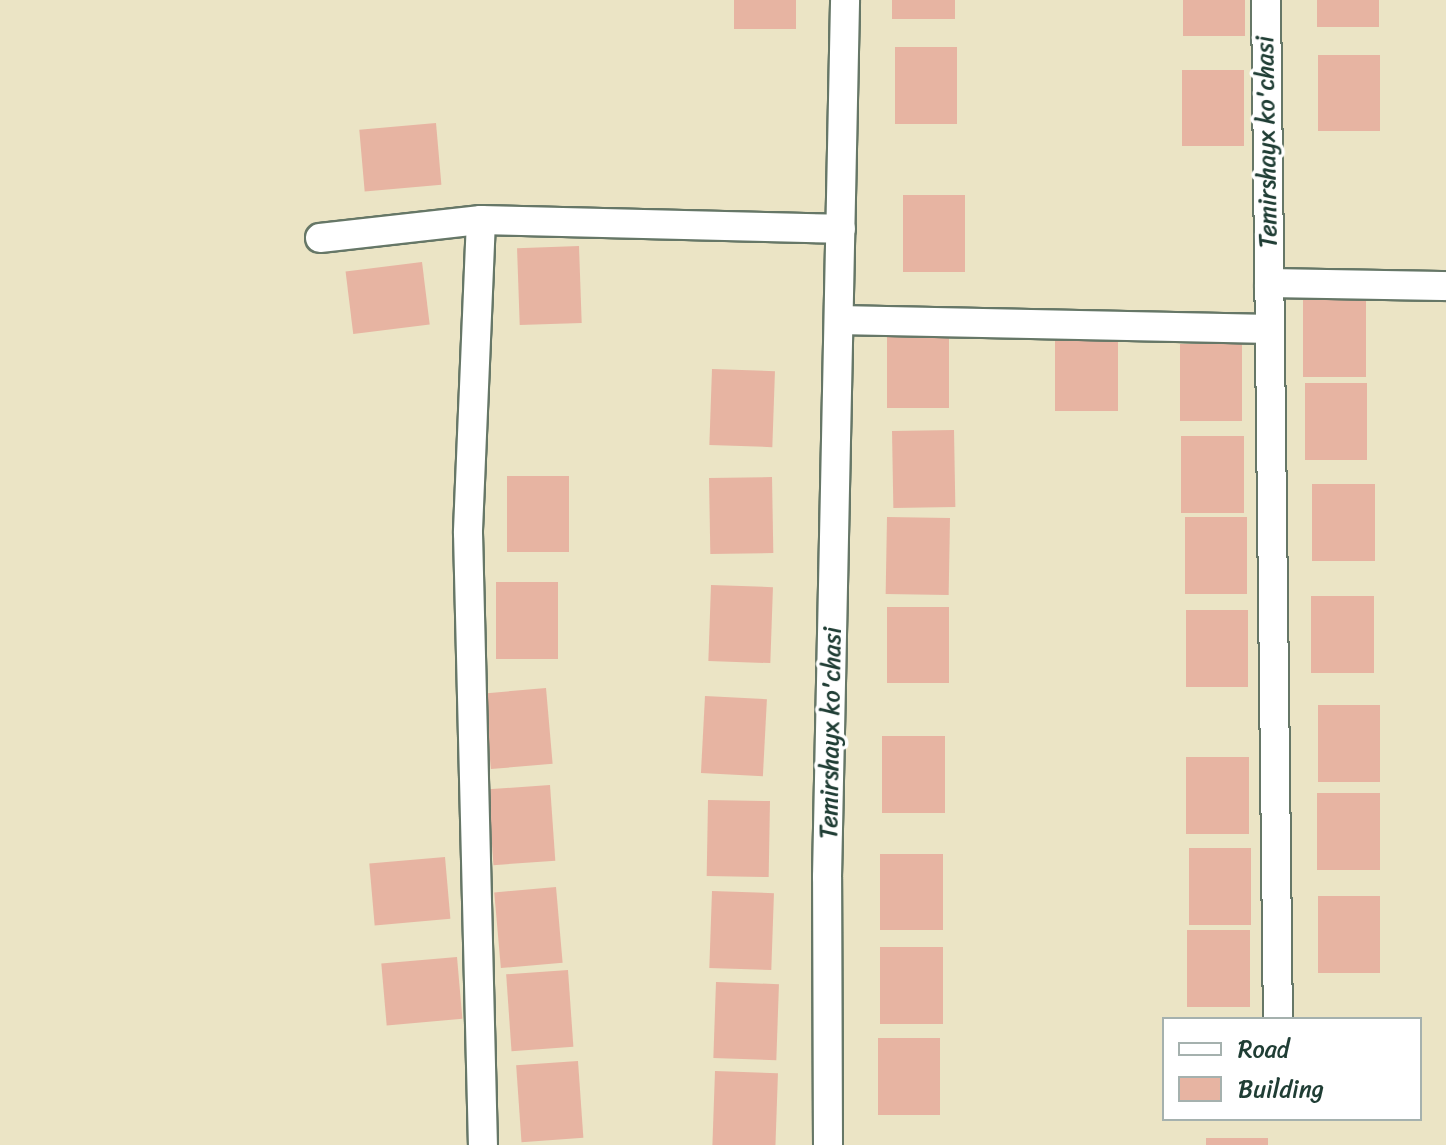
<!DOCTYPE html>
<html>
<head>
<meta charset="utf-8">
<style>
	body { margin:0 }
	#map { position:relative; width:1446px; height:1145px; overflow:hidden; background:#ebe4c5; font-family:Sriracha,sans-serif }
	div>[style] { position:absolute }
	.building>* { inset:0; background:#e7b4a2; transform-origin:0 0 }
	.roads { filter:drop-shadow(2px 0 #667767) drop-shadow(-2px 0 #667767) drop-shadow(0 2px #667767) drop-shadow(0 -2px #667767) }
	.minor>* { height:28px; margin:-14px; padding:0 14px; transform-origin:14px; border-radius:14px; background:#fff }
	span { translate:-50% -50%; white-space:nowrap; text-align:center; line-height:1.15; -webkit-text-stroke:7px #fff; paint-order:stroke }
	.street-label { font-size:24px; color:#1f3d34 }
	.legend { position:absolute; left:1162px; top:1017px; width:260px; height:104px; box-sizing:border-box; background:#fff; border:2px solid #a5b1ae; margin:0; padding:10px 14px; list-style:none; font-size:24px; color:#1f3d34 }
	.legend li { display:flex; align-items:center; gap:16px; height:40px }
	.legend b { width:40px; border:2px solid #a5b1ae }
</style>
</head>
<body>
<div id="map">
	<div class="building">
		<i style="left:734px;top:0;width:62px;height:29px"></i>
		<i style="left:892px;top:0;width:63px;height:19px"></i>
		<i style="left:1183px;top:0;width:62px;height:36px"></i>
		<i style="left:1317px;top:0;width:62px;height:27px"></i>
		<i style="left:957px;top:47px;width:77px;height:62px;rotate:90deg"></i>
		<i style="left:1318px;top:55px;width:62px;height:76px"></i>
		<i style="left:1182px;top:70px;width:62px;height:76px"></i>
		<i style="left:436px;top:123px;width:62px;height:77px;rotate:85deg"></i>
		<i style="left:903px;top:195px;width:62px;height:77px"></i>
		<i style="left:579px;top:246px;width:77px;height:62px;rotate:88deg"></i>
		<i style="left:422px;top:262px;width:63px;height:77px;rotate:83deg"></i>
		<i style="left:1303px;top:300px;width:63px;height:77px"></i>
		<i style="left:887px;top:331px;width:62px;height:77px"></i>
		<i style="left:1055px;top:334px;width:63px;height:77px"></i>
		<i style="left:1180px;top:344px;width:62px;height:77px"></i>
		<i style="left:712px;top:369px;width:63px;height:76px;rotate:2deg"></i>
		<i style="left:1367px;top:383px;width:77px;height:62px;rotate:90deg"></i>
		<i style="left:954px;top:430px;width:77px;height:62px;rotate:89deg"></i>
		<i style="left:1181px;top:436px;width:63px;height:77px"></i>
		<i style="left:507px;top:476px;width:62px;height:76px"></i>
		<i style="left:772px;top:477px;width:76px;height:63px;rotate:89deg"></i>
		<i style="left:1312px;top:484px;width:63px;height:77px"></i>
		<i style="left:887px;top:517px;width:63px;height:77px;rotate:1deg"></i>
		<i style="left:1185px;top:517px;width:62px;height:77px"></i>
		<i style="left:496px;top:582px;width:62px;height:77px"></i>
		<i style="left:711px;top:585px;width:62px;height:76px;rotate:2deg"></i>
		<i style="left:1374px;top:596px;width:77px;height:63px;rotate:90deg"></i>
		<i style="left:887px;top:607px;width:62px;height:76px"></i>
		<i style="left:1186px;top:610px;width:62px;height:77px"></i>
		<i style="left:546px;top:688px;width:76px;height:62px;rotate:85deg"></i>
		<i style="left:705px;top:696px;width:62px;height:77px;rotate:3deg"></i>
		<i style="left:1318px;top:705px;width:62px;height:77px"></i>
		<i style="left:945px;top:736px;width:77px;height:63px;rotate:90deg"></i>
		<i style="left:1186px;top:757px;width:63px;height:77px"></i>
		<i style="left:550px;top:785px;width:76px;height:62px;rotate:86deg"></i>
		<i style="left:1317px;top:793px;width:63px;height:77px"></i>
		<i style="left:708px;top:800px;width:62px;height:76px;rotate:1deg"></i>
		<i style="left:1189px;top:848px;width:62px;height:77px"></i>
		<i style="left:880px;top:854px;width:63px;height:76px"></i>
		<i style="left:445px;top:857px;width:62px;height:76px;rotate:85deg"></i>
		<i style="left:556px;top:887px;width:76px;height:62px;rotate:85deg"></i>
		<i style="left:712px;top:891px;width:62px;height:77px;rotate:2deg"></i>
		<i style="left:1318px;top:896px;width:62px;height:77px"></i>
		<i style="left:1250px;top:930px;width:77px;height:63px;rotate:90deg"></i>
		<i style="left:880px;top:947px;width:63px;height:77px"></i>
		<i style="left:457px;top:957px;width:62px;height:76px;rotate:85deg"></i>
		<i style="left:568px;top:970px;width:77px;height:62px;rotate:86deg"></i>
		<i style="left:716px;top:982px;width:63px;height:76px;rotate:2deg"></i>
		<i style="left:878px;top:1038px;width:62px;height:77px"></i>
		<i style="left:578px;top:1061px;width:77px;height:62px;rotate:86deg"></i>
		<i style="left:715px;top:1071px;width:63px;height:74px;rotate:2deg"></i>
		<i style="left:1206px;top:1138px;width:62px;height:7px"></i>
	</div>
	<div class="roads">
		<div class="minor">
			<i style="left:1266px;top:0;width:1019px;rotate:89.33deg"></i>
			<i style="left:481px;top:220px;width:313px;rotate:92.4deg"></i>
			<i style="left:468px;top:533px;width:612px;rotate:88.6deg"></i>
			<i style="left:320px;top:238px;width:162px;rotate:-6.4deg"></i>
			<i style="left:481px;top:220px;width:360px;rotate:1.4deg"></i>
			<i style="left:1269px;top:283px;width:177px;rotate:1deg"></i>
			<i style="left:840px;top:320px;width:430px;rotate:1.2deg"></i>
			<i style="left:828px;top:1145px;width:268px;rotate:-90.2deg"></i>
			<i style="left:827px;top:877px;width:877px;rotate:-88.82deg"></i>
		</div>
	</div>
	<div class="street-label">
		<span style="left:1267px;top:142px;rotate:-91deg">Temirshayx ko'chasi</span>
		<span style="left:831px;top:733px;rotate:-89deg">Temirshayx ko'chasi</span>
	</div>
	<ul class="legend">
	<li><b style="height:10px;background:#fff"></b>Road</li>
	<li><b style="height:22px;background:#e7b4a2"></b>Building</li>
	</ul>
</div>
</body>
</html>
